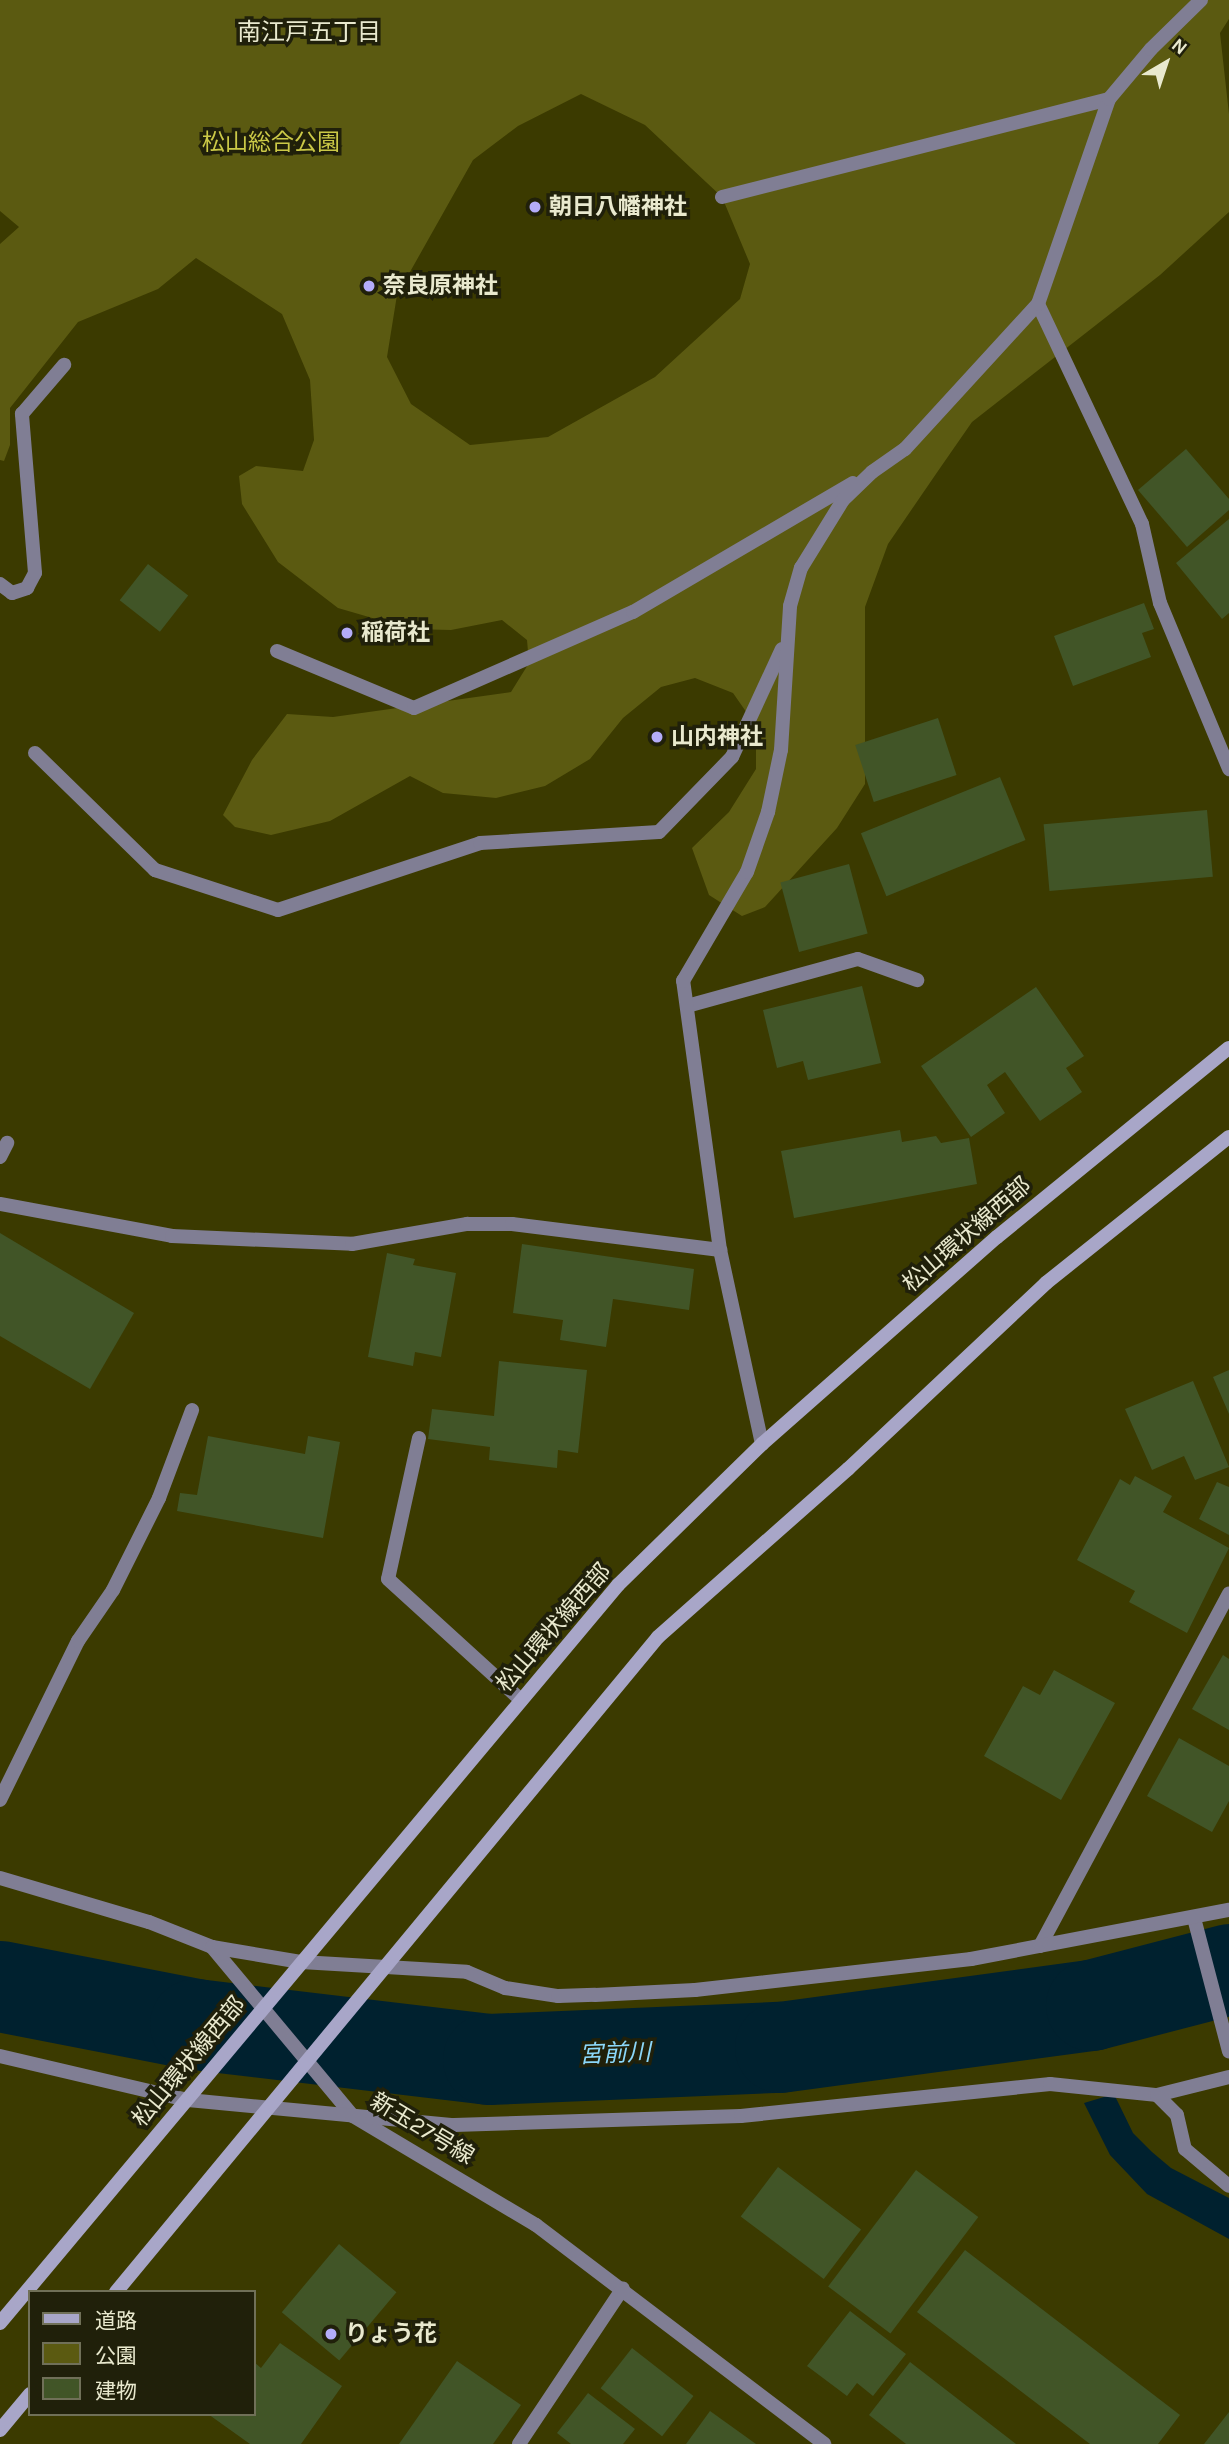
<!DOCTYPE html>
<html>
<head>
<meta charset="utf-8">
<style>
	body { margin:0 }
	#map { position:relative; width:1229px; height:2444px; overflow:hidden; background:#3b3a00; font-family:Karla,"Noto Sans JP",sans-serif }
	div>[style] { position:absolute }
	.green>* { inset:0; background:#5b5a11 }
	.water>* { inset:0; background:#00212f }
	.river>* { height:91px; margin:-45.5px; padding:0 45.5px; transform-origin:45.5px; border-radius:45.5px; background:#00212f }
	.building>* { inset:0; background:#415527; transform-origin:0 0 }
	.street>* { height:14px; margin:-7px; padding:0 7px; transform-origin:7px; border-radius:7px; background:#807e94 }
	.secondary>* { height:14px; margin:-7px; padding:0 7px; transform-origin:7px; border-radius:7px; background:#a8a6c8 }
	.dots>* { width:19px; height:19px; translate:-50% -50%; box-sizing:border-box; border:4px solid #20200a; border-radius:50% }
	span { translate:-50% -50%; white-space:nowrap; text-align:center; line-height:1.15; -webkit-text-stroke:7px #20200a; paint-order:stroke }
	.park-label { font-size:23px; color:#cbc947 }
	.poi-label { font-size:23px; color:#e9e9ce; font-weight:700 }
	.left { translate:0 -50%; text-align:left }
	.street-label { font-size:23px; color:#e9e9ce }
	.neighbourhood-label { font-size:24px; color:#e9e9ce }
	.water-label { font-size:24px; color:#8bd7f9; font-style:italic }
	.legend { position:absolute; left:28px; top:2290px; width:228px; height:126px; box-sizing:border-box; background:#20200a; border:2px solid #707058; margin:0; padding:9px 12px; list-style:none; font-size:21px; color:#e9e9ce }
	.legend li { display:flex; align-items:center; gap:14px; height:35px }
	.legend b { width:35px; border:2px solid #707058 }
	.north { position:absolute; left:1131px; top:28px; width:70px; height:70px; -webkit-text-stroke:5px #20200a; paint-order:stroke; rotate:39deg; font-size:19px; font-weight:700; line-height:28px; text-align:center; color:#e9e9ce }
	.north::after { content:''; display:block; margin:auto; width:24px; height:32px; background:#e9e9ce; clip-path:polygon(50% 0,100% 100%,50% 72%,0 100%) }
</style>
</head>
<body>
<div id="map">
	<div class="green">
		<i style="clip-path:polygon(evenodd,0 0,1229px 0,1229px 19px,1220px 33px,1229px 114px,1229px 212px,1160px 275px,972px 422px,938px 471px,888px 544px,865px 607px,865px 784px,837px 828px,765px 907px,742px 916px,709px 895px,692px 848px,729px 812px,756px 769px,756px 726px,733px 693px,695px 678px,661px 687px,623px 718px,590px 759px,545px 786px,496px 798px,443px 793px,410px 776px,330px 821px,271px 835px,235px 827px,223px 815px,252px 760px,287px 714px,333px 717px,511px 692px,529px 663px,527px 640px,502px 620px,451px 630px,410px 629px,338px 608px,278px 562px,242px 504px,239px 476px,256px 466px,303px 471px,314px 440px,310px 380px,282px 314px,196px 258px,158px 289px,78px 322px,10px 408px,10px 445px,4px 461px,0 460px,0 244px,19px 227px,0 211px,0 0,581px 94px,645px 125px,722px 197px,750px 264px,740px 299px,655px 377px,548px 437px,470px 445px,411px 404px,387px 357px,397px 295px,473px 160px,518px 126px,581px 94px)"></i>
	</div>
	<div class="water">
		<i style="clip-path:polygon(1114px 2094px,1133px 2133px,1152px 2152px,1171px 2168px,1229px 2198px,1229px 2239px,1147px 2194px,1110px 2155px,1084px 2103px)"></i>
	</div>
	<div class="river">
		<i style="left:0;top:1986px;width:199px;rotate:11deg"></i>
		<i style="left:195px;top:2024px;width:295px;rotate:6.8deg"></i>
		<i style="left:488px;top:2059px;width:292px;rotate:-2.4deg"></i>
		<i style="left:780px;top:2047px;width:314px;rotate:-7.7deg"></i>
		<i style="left:1091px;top:2005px;width:143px;rotate:-14.6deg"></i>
	</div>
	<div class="building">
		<i style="clip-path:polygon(1186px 449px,1229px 499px,1229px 510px,1187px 547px,1138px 490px)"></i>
		<i style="clip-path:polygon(1229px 519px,1229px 613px,1222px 619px,1176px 563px)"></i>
		<i style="left:148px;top:564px;width:51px;height:46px;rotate:38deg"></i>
		<i style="clip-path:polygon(1144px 603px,1154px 629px,1142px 633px,1151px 657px,1073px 686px,1054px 636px)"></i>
		<i style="left:938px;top:718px;width:60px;height:87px;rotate:72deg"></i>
		<i style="left:1000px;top:777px;width:68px;height:150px;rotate:68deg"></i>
		<i style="left:1207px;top:810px;width:67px;height:164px;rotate:85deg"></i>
		<i style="left:849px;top:864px;width:72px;height:71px;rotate:75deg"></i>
		<i style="clip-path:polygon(862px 986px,881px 1063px,808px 1080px,803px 1061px,777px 1068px,763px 1010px)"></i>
		<i style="clip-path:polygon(1036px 987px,1084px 1056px,1066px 1068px,1082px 1092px,1040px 1121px,1005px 1072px,987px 1085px,1005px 1113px,971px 1137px,921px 1066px)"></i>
		<i style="clip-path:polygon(900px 1130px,902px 1142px,936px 1136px,941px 1143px,969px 1138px,977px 1184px,794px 1218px,781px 1151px)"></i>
		<i style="clip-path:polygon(0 1233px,134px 1313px,90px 1389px,0 1336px)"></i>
		<i style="clip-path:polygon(522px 1244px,694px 1269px,689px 1310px,613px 1299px,606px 1347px,560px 1340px,563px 1320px,513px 1313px)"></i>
		<i style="clip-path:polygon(387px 1253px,415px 1259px,413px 1265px,456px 1273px,441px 1357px,415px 1352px,413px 1366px,368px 1357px)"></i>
		<i style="clip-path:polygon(499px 1361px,587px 1370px,578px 1453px,558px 1450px,557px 1468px,489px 1460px,490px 1447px,428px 1439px,432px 1409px,494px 1416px)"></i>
		<i style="clip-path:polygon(1229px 1370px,1229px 1414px,1213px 1377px)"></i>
		<i style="clip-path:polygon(1193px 1381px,1229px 1467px,1195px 1480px,1184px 1456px,1152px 1470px,1125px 1409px)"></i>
		<i style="clip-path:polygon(208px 1436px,305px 1454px,308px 1436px,340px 1442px,323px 1538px,177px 1511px,180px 1493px,197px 1495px)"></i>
		<i style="clip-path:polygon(1135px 1476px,1172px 1496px,1163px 1512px,1229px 1548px,1187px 1633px,1129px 1602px,1135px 1591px,1077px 1560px,1120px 1479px,1130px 1485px)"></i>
		<i style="clip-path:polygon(1217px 1482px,1229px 1487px,1229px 1535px,1199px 1519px)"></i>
		<i style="clip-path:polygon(1223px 1655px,1229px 1659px,1229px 1730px,1192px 1709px)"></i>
		<i style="clip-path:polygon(1054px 1670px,1115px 1703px,1061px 1800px,984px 1756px,1023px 1686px,1040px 1695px)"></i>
		<i style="clip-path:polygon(1179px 1738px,1229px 1766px,1229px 1801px,1212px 1832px,1147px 1796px)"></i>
		<i style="left:778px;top:2167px;width:104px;height:62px;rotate:37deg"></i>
		<i style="left:916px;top:2170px;width:78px;height:146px;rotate:37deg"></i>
		<i style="left:339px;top:2244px;width:75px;height:89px;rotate:40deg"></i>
		<i style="clip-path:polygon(965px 2250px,1180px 2415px,1158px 2444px,1090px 2444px,917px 2312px)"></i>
		<i style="clip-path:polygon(850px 2311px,906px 2354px,873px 2396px,857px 2383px,847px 2396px,807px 2366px)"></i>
		<i style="clip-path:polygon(280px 2343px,342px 2386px,301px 2444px,250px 2444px,208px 2414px,254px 2414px,254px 2362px,261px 2368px)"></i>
		<i style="left:632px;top:2348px;width:78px;height:51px;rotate:38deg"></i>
		<i style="clip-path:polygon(457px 2361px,521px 2405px,493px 2444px,399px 2444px)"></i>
		<i style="clip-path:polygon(910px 2362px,1016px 2444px,906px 2444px,869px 2415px)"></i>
		<i style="clip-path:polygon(588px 2393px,635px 2429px,623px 2444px,571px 2444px,557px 2433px)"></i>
		<i style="clip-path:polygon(710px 2411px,756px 2444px,686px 2444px)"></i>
		<i style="clip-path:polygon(1229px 2412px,1229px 2444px,1204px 2444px)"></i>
	</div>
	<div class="street">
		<i style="left:722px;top:197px;width:399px;rotate:-14.2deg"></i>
		<i style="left:1038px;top:304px;width:243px;rotate:64.7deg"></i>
		<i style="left:1142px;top:524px;width:81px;rotate:77.2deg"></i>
		<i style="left:1160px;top:603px;width:180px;rotate:67.4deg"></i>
		<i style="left:0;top:584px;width:15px;rotate:37deg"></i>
		<i style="left:12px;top:593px;width:16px;rotate:-18deg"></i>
		<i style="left:27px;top:588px;width:17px;rotate:-62deg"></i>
		<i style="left:35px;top:573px;width:160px;rotate:-94.7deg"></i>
		<i style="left:22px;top:414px;width:65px;rotate:-49.4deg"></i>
		<i style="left:277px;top:651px;width:148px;rotate:22.6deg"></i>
		<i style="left:414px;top:708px;width:239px;rotate:-23.7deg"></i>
		<i style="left:633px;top:612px;width:255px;rotate:-30.4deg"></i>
		<i style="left:35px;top:753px;width:168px;rotate:44.3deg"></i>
		<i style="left:155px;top:870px;width:129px;rotate:18deg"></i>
		<i style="left:278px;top:910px;width:213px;rotate:-18.3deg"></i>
		<i style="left:480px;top:843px;width:179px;rotate:-3.5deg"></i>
		<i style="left:659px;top:832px;width:105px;rotate:-45.8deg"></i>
		<i style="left:732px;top:757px;width:119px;rotate:-65.2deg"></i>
		<i style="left:687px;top:1006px;width:177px;rotate:-15.4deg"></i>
		<i style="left:858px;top:959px;width:63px;rotate:19.6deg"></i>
		<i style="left:0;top:1157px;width:16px;rotate:-63deg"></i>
		<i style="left:0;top:1204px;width:175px;rotate:10.5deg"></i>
		<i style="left:172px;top:1236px;width:180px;rotate:2.5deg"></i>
		<i style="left:352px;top:1244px;width:117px;rotate:-9.9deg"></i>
		<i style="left:467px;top:1224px;width:45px"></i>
		<i style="left:512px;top:1224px;width:210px;rotate:7.1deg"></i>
		<i style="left:419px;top:1438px;width:144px;rotate:102.4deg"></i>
		<i style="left:388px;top:1579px;width:180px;rotate:42.3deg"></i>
		<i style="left:762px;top:1444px;width:198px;rotate:-102.2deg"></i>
		<i style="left:720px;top:1250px;width:272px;rotate:-97.8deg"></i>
		<i style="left:683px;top:981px;width:126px;rotate:-59.6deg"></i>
		<i style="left:747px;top:872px;width:64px;rotate:-70.7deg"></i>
		<i style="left:768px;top:812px;width:63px;rotate:-78.2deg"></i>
		<i style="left:781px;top:750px;width:144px;rotate:-86.4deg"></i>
		<i style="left:790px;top:606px;width:40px;rotate:-74deg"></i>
		<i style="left:801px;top:568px;width:80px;rotate:-58.3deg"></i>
		<i style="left:843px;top:500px;width:40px;rotate:-44deg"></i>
		<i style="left:872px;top:472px;width:40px;rotate:-34.9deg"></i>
		<i style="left:905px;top:449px;width:197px;rotate:-47.5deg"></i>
		<i style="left:1038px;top:304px;width:217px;rotate:-70.9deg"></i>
		<i style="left:1109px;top:99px;width:65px;rotate:-50deg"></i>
		<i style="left:1151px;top:49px;width:70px;rotate:-44.4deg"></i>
		<i style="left:0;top:1800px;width:177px;rotate:-63.9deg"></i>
		<i style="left:78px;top:1641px;width:62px;rotate:-55.5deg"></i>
		<i style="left:113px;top:1590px;width:103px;rotate:-63.4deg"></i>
		<i style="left:159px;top:1498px;width:94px;rotate:-69.4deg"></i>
		<i style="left:0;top:1878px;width:155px;rotate:16.5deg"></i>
		<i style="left:149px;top:1922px;width:68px;rotate:21.6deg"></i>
		<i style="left:212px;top:1947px;width:220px;rotate:50.2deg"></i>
		<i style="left:353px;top:2116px;width:213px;rotate:30.8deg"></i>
		<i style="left:536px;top:2225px;width:362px;rotate:37.2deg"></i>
		<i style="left:1194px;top:1918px;width:138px;rotate:75.3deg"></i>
		<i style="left:1040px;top:1946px;width:400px;rotate:-61.8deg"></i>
		<i style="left:212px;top:1947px;width:90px;rotate:9.6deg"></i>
		<i style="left:301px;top:1962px;width:166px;rotate:3.4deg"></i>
		<i style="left:467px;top:1972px;width:41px;rotate:22.8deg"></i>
		<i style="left:505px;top:1988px;width:54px;rotate:8.6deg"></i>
		<i style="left:558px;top:1996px;width:37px;rotate:-2deg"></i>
		<i style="left:595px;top:1995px;width:100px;rotate:-2.9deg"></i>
		<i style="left:695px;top:1990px;width:278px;rotate:-6.4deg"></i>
		<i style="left:971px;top:1959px;width:263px;rotate:-10.8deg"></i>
		<i style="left:0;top:2056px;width:193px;rotate:13.2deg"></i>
		<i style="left:188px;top:2100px;width:267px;rotate:5.4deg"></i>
		<i style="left:454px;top:2125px;width:287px;rotate:-1.8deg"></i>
		<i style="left:741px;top:2116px;width:311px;rotate:-5.9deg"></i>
		<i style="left:1050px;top:2084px;width:108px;rotate:5.9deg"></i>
		<i style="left:1157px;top:2095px;width:74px;rotate:-14deg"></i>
		<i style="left:1157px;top:2095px;width:28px;rotate:45deg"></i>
		<i style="left:1177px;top:2115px;width:35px;rotate:77deg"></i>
		<i style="left:1185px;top:2149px;width:57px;rotate:40.1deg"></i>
		<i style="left:519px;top:2444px;width:187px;rotate:-56.3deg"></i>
	</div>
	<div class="secondary">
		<i style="left:116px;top:2292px;width:850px;rotate:-50.39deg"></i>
		<i style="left:658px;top:1637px;width:254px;rotate:-41.5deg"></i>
		<i style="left:848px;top:1469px;width:272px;rotate:-43.2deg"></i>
		<i style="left:1046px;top:1283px;width:234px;rotate:-38.6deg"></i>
		<i style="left:0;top:2323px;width:963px;rotate:-50.06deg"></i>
		<i style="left:618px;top:1585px;width:202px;rotate:-44.4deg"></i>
		<i style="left:762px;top:1444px;width:313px;rotate:-41.4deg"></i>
		<i style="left:997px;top:1237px;width:299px;rotate:-39.2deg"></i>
		<i style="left:0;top:2430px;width:47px;rotate:-50.2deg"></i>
	</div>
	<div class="dots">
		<i style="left:535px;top:207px;background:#b4acf9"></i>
		<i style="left:369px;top:286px;background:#b4acf9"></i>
		<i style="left:347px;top:633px;background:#b4acf9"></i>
		<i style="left:657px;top:737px;background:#b4acf9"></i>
		<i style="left:331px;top:2334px;background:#b4acf9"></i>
	</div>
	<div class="park-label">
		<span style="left:271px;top:143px">松山総合公園</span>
	</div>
	<div class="poi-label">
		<span class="left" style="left:549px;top:207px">朝日八幡神社</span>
		<span class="left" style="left:383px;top:286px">奈良原神社</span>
		<span class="left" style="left:361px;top:633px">稲荷社</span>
		<span class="left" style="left:671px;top:737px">山内神社</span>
		<span class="left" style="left:345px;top:2334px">りょう花</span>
	</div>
	<div class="street-label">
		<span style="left:967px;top:1235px;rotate:-41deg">松山環状線西部</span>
		<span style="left:554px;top:1628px;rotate:-49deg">松山環状線西部</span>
		<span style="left:189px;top:2062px;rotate:-50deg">松山環状線西部</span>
		<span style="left:422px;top:2129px;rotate:31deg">新玉27号線</span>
	</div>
	<div class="neighbourhood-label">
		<span style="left:309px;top:33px">南江戸五丁目</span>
	</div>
	<div class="water-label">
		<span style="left:615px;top:2054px;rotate:-2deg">宮前川</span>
	</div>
	<ul class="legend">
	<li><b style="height:9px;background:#a8a6c8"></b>道路</li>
	<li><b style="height:19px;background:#5b5a11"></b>公園</li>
	<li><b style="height:19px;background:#415527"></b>建物</li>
	</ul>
	<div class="north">N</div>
</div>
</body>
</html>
